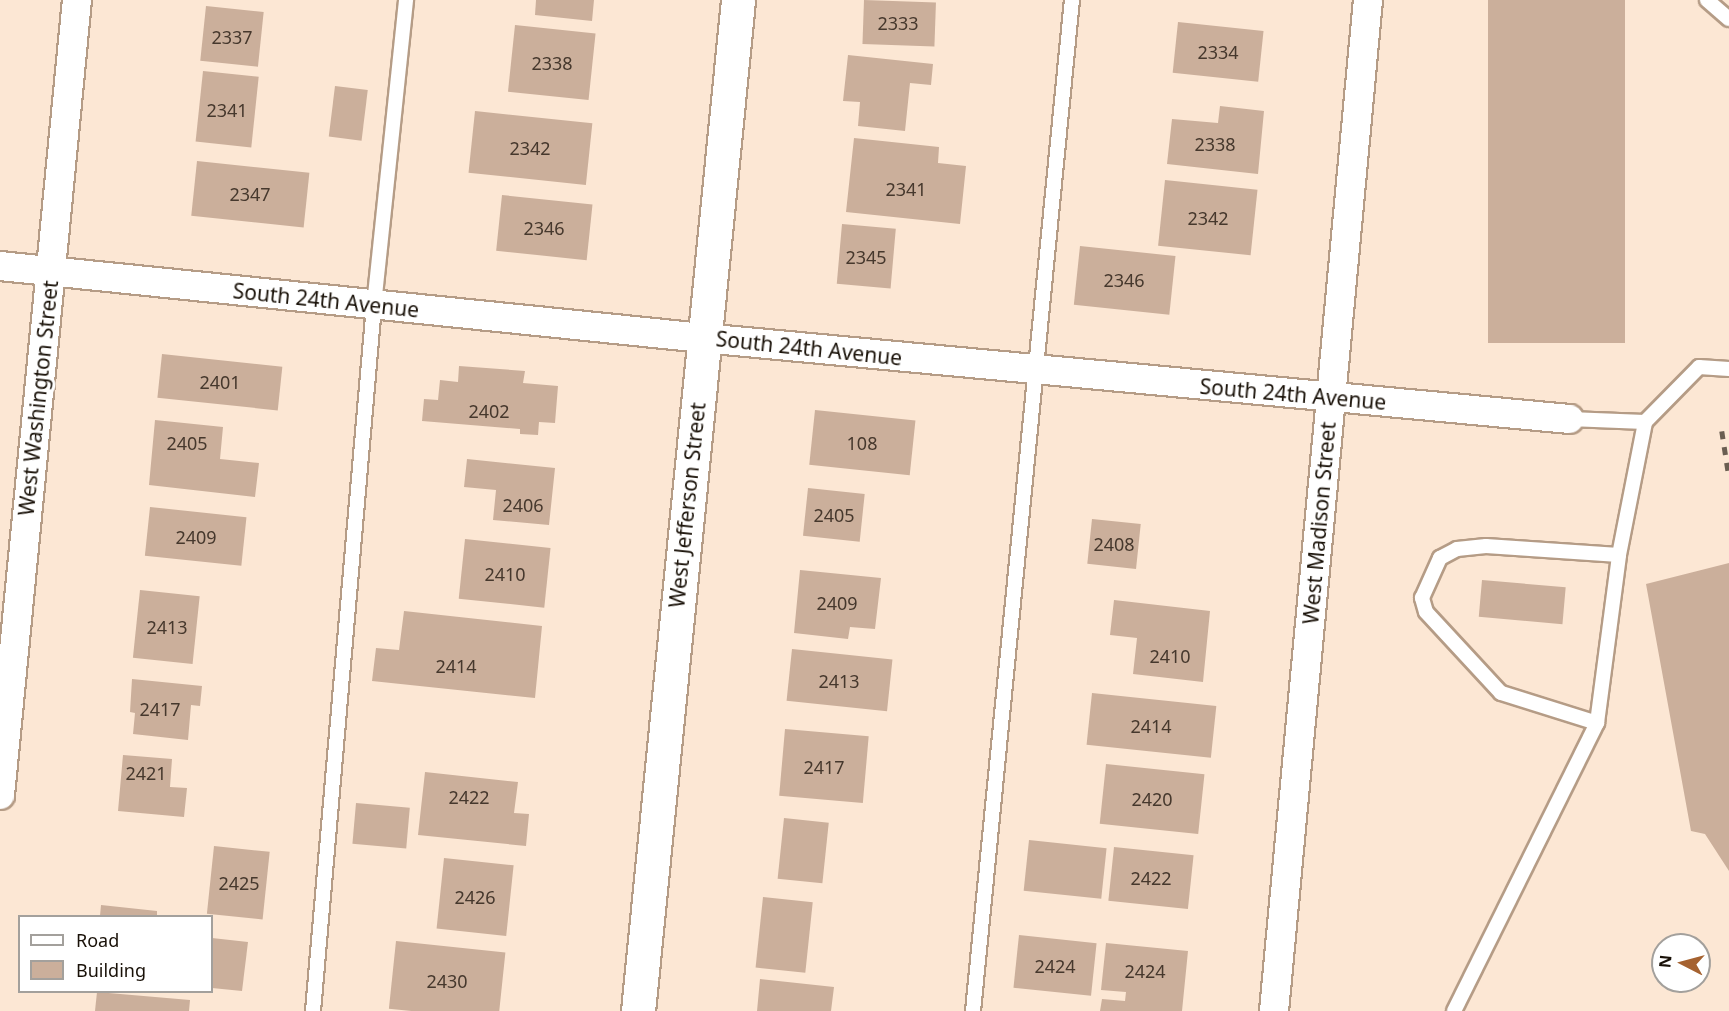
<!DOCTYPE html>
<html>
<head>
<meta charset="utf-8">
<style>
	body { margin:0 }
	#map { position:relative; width:1729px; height:1011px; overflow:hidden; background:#fce7d4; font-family:"Noto Sans",sans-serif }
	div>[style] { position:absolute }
	.building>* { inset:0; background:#cbaf9b; transform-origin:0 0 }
	.roads { filter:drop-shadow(2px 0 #b59c86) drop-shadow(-2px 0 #b59c86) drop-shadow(0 2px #b59c86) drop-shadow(0 -2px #b59c86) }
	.lane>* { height:14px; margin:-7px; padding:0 7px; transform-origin:7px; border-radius:7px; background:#fff }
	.street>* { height:28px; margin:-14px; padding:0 14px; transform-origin:14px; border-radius:14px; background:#fff }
	.secondary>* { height:33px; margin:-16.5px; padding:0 16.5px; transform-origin:16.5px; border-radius:16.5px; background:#fff }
	.rail>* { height:4.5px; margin-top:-2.25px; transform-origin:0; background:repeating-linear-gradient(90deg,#6a5e51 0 8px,transparent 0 16px) }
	span { translate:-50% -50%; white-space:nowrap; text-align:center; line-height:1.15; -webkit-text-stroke:6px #fff; paint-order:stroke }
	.number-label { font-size:18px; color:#46382d }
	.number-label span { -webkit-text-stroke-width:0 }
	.street-label { font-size:21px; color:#191108 }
	.legend { position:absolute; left:18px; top:915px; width:195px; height:78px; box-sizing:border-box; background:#fff; border:2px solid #a3a09c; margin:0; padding:8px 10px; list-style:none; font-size:18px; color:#191108 }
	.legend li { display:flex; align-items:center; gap:12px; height:30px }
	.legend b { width:30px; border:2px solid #a3a09c }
	.north { position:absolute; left:1651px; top:933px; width:60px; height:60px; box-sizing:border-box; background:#fff; border:2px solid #a3a09c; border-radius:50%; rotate:276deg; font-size:16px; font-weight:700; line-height:24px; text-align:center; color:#191108 }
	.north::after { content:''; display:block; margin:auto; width:21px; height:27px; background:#a56230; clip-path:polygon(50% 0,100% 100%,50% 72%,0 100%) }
</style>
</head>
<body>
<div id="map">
	<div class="building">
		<i style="clip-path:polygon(536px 0,594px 0,592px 21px,535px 15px)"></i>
		<i style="left:864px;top:0;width:72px;height:44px;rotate:2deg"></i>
		<i style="left:1488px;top:0;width:137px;height:343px"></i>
		<i style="left:206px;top:6px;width:58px;height:55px;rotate:6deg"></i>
		<i style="left:1178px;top:22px;width:86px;height:51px;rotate:6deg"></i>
		<i style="left:515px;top:25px;width:81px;height:67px;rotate:6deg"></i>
		<i style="clip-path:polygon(848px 55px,933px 64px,931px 85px,910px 83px,905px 131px,858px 126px,860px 102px,843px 101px)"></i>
		<i style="left:203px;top:71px;width:56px;height:71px;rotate:6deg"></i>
		<i style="left:335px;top:86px;width:33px;height:51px;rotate:7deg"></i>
		<i style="clip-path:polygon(1220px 106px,1264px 111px,1258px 174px,1167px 164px,1172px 119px,1218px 123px)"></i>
		<i style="left:475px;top:111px;width:118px;height:62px;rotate:6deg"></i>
		<i style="clip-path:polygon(854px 138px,939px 147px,938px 163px,966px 166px,960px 224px,846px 212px)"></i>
		<i style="left:197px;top:161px;width:113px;height:55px;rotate:6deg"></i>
		<i style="left:1165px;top:180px;width:93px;height:66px;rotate:6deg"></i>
		<i style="left:502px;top:195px;width:91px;height:56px;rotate:6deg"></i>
		<i style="left:842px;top:224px;width:54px;height:60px;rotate:5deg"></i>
		<i style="left:1080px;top:246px;width:96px;height:59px;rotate:6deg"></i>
		<i style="left:162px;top:354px;width:121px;height:44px;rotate:6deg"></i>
		<i style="clip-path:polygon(459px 366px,525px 371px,523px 383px,558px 386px,555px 423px,539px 422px,538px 435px,520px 434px,520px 429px,422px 421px,424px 399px,438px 400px,440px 380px,458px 382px)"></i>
		<i style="left:815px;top:410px;width:101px;height:55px;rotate:6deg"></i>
		<i style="clip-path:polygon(155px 420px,223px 427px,220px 459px,259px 463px,255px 497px,149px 485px)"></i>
		<i style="clip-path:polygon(467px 459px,555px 468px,549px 525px,493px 520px,496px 490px,464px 487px)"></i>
		<i style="left:808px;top:488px;width:57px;height:48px;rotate:6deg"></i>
		<i style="left:150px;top:507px;width:97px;height:49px;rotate:6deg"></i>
		<i style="left:1092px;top:519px;width:49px;height:45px;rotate:6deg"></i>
		<i style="left:465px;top:539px;width:86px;height:60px;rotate:6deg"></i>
		<i style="clip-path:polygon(1729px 563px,1729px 871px,1705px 834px,1691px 831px,1646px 584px)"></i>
		<i style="clip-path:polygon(800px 570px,881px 578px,875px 629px,850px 627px,848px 639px,794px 633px)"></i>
		<i style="left:1482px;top:580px;width:84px;height:37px;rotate:5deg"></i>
		<i style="left:140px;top:590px;width:60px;height:68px;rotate:6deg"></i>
		<i style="clip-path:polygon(1114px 600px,1210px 611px,1203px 682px,1133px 674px,1137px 638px,1110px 635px)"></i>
		<i style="clip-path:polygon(404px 611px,542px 626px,535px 698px,372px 681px,376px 648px,399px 650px)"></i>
		<i style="left:792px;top:649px;width:101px;height:52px;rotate:6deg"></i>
		<i style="clip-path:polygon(132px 679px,202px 686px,200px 706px,191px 705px,188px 740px,133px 734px,135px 713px,130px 712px)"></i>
		<i style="left:1092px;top:693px;width:125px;height:52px;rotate:6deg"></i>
		<i style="left:785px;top:729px;width:84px;height:67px;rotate:5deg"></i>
		<i style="clip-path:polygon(123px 755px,172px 759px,170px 787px,187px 788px,184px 817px,118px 811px)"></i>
		<i style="left:1106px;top:764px;width:99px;height:60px;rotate:6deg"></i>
		<i style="clip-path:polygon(425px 772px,518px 782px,514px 813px,529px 814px,526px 846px,418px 835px)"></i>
		<i style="left:356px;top:803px;width:54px;height:41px;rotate:5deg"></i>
		<i style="left:784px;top:818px;width:45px;height:61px;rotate:6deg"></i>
		<i style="left:1029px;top:840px;width:78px;height:51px;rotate:6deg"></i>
		<i style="left:214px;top:846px;width:56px;height:68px;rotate:6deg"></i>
		<i style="left:1114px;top:847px;width:80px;height:54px;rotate:6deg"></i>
		<i style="left:444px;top:858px;width:70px;height:71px;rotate:6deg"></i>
		<i style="left:763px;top:897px;width:50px;height:71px;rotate:6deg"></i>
		<i style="clip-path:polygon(101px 905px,157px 911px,157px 916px,100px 916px)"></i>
		<i style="left:1019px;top:935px;width:78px;height:53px;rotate:6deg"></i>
		<i style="clip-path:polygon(212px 938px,248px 942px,242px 991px,212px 988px)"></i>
		<i style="left:396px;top:941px;width:110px;height:68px;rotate:6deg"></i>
		<i style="clip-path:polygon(1106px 943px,1188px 951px,1182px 1011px,1100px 1011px,1102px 999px,1125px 1001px,1126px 992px,1101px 990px)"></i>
		<i style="clip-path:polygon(760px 979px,834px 987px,831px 1011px,757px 1011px)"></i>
		<i style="clip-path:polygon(97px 992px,190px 1000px,189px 1011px,95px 1011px)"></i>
	</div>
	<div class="roads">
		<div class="lane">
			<i style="left:1707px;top:0;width:29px;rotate:41deg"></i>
			<i style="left:1569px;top:419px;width:76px;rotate:2.3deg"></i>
			<i style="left:1645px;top:422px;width:77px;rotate:-45.5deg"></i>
			<i style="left:1699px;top:367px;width:30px;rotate:4deg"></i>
			<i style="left:1597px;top:723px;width:101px;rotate:-162.6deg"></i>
			<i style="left:1501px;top:693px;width:110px;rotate:-132.8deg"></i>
			<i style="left:1426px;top:612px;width:15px;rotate:-106deg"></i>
			<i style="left:1422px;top:598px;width:44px;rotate:-65.8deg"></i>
			<i style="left:1440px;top:558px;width:19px;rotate:-28deg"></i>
			<i style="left:1457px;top:549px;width:29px;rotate:-6deg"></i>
			<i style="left:1486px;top:546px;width:133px;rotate:3.9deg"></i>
			<i style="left:313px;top:1011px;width:709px;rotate:-85.06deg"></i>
			<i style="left:374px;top:305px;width:307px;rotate:-84deg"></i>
			<i style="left:973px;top:1011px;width:1016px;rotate:-84.41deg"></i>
			<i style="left:1454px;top:1011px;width:322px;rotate:-63.6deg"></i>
			<i style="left:1597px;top:723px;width:169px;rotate:-82.5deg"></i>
			<i style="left:1619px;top:555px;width:136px;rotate:-78.9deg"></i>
		</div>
		<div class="street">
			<i style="left:0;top:266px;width:707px;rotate:5.85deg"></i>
			<i style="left:703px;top:338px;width:870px;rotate:5.34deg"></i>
			<i style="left:0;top:795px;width:799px;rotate:-84.47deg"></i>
			<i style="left:1274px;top:1011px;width:1015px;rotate:-84.69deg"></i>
		</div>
		<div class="secondary">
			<i style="left:638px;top:1011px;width:1016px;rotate:-84.35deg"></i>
		</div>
	</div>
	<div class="rail">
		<i style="left:1722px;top:431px;width:46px;rotate:81.2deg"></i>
	</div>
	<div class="number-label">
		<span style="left:898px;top:23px">2333</span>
		<span style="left:232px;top:37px">2337</span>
		<span style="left:1218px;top:52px">2334</span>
		<span style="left:552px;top:63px">2338</span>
		<span style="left:227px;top:110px">2341</span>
		<span style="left:1215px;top:144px">2338</span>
		<span style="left:530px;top:148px">2342</span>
		<span style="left:906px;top:189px">2341</span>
		<span style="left:250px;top:194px">2347</span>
		<span style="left:1208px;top:218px">2342</span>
		<span style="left:544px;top:228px">2346</span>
		<span style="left:866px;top:257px">2345</span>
		<span style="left:1124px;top:280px">2346</span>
		<span style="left:220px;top:382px">2401</span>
		<span style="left:489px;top:411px">2402</span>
		<span style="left:187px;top:443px">2405</span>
		<span style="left:862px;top:443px">108</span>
		<span style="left:523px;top:505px">2406</span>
		<span style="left:834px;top:515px">2405</span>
		<span style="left:196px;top:537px">2409</span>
		<span style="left:1114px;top:544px">2408</span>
		<span style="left:505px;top:574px">2410</span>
		<span style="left:837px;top:603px">2409</span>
		<span style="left:167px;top:627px">2413</span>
		<span style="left:1170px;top:656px">2410</span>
		<span style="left:456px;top:666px">2414</span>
		<span style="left:839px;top:681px">2413</span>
		<span style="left:160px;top:709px">2417</span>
		<span style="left:1151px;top:726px">2414</span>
		<span style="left:824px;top:767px">2417</span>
		<span style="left:146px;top:773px">2421</span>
		<span style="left:469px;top:797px">2422</span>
		<span style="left:1152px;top:799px">2420</span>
		<span style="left:1151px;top:878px">2422</span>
		<span style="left:239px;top:883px">2425</span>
		<span style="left:475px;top:897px">2426</span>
		<span style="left:1055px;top:966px">2424</span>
		<span style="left:1145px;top:971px">2424</span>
		<span style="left:447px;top:981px">2430</span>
	</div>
	<div class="street-label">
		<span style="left:326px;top:300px;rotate:6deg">South 24th Avenue</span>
		<span style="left:809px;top:348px;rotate:6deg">South 24th Avenue</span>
		<span style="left:1293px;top:394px;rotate:5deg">South 24th Avenue</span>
		<span style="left:38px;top:398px;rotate:-84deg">West Washington Street</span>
		<span style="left:687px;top:505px;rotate:-84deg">West Jefferson Street</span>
		<span style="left:1319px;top:523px;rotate:-85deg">West Madison Street</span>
	</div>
	<ul class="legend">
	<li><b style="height:8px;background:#fff"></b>Road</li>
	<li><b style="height:16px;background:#cbaf9b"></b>Building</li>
	</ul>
	<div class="north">N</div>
</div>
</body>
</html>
